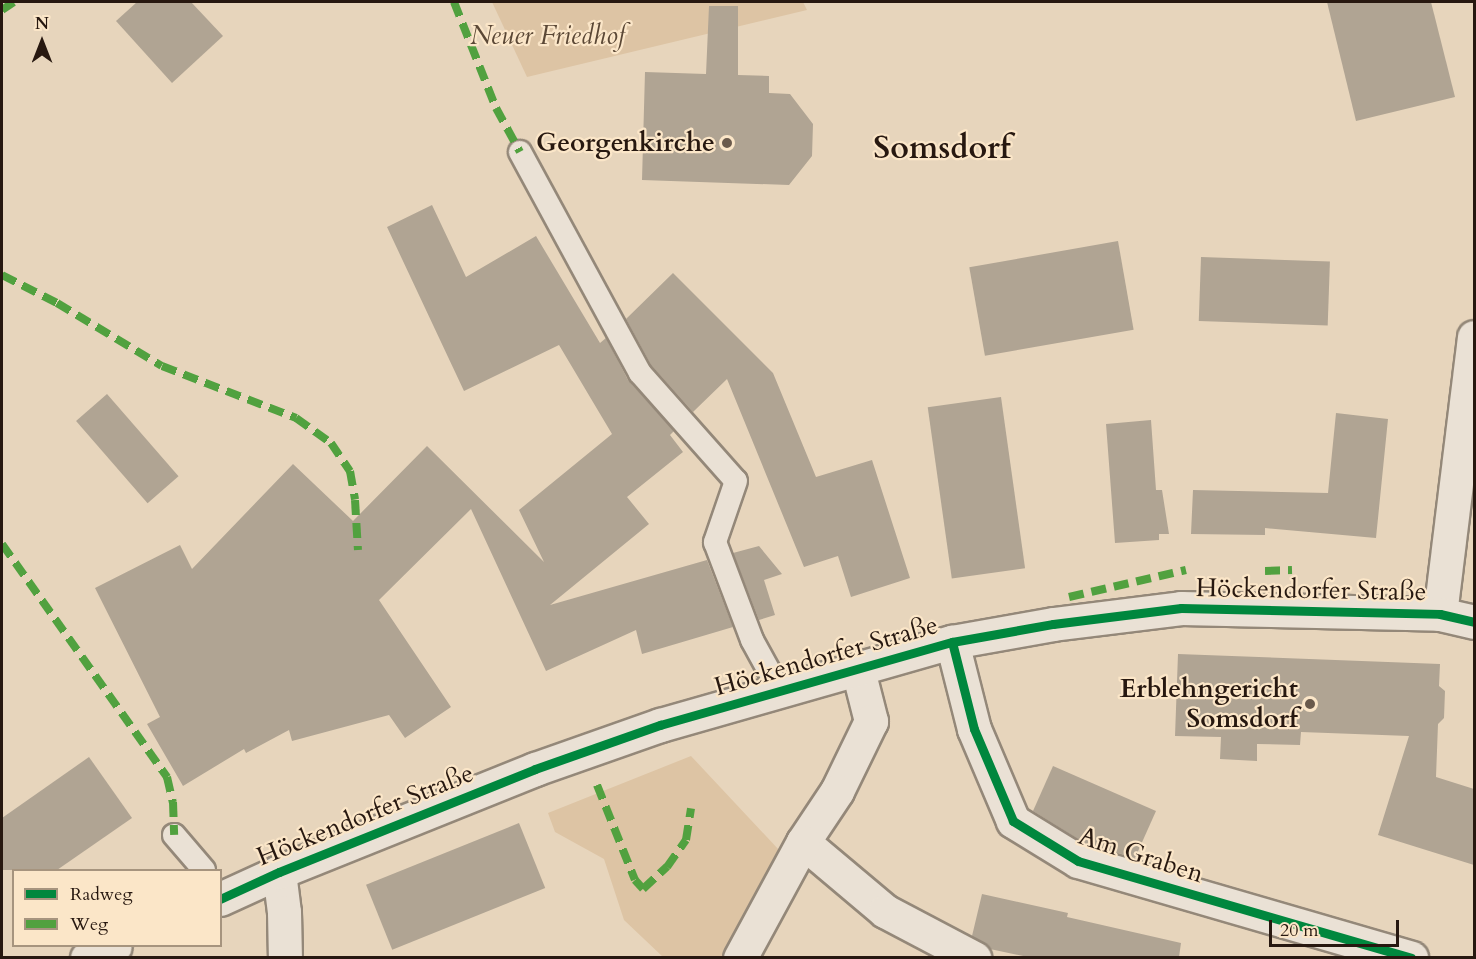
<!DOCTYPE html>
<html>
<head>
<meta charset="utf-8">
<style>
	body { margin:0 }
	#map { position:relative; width:1476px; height:959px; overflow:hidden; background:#e7d5bc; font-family:Cardo,serif }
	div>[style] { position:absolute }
	.green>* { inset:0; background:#ddc4a4 }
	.building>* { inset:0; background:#b0a493; transform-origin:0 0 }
	.roads { filter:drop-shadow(2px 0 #948879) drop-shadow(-2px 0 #948879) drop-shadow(0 2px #948879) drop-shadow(0 -2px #948879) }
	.lane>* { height:22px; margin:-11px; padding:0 11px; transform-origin:11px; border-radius:11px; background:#eae1d5 }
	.street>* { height:33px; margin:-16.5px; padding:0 16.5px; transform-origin:16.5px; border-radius:16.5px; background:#eae1d5 }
	.quiet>* { height:8px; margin-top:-4px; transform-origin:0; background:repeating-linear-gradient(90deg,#51a13f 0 15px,transparent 0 23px) }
	.cycleway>* { height:9px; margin:-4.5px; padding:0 4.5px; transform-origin:4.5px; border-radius:4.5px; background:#00873e }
	.dots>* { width:16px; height:16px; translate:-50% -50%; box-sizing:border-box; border:3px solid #fbe6c8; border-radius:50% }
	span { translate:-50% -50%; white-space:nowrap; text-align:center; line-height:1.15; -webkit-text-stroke:4.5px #fbe6c8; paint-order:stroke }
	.park-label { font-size:26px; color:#5b4836; font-style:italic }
	.poi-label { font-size:26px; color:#271810; font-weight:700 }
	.right { translate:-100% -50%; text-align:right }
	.street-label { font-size:26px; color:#271810 }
	.district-label { font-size:32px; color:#271810; font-weight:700 }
	.frame { position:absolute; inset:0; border:3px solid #271810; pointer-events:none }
	.legend { position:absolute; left:12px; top:869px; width:210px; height:78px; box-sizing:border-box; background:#fbe6c8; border:2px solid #a6947e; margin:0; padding:8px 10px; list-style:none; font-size:18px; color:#271810 }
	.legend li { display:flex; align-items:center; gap:12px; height:30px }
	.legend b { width:30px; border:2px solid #a6947e }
	.north { position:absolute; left:12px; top:12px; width:60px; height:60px; -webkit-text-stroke:4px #fbe6c8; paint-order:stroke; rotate:0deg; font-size:16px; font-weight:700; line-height:24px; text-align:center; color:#271810 }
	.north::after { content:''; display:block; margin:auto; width:21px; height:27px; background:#271810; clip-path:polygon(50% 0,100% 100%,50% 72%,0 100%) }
	.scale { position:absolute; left:1269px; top:920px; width:130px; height:27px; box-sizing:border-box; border:3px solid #271810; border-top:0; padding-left:8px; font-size:18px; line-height:21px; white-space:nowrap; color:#271810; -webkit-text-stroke:4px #fbe6c8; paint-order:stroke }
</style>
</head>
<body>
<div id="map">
	<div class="green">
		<i style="clip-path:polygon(492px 2px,803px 2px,807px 10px,527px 77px)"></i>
		<i style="clip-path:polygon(691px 756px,779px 850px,742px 916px,724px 957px,663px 957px,624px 920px,604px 859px,555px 832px,548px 813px)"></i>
	</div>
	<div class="building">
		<i style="clip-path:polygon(137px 2px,191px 2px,223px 36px,172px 83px,116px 21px)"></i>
		<i style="clip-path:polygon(1327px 2px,1431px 2px,1455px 97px,1356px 121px)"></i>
		<i style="clip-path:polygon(709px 6px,738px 6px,738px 75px,769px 76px,769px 93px,790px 94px,813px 124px,812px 156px,789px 185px,642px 180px,645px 72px,706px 74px)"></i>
		<i style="clip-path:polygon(432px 205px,466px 277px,536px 236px,600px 343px,606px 338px,628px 380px,674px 431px,670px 435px,683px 452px,627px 497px,649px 524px,550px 605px,707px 560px,733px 627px,642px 654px,636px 630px,546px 671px,471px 509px,379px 600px,451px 707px,405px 738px,389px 715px,292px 741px,289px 730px,246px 753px,244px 749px,183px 786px,147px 724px,160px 717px,95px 588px,180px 545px,192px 569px,293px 464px,353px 521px,427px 446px,544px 562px,519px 510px,612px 434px,559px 345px,464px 391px,387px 227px)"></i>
		<i style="left:1118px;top:241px;width:90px;height:151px;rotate:80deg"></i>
		<i style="left:1201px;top:257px;width:129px;height:64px;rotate:2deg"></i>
		<i style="clip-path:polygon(673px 273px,773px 373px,816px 477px,872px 460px,910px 578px,851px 597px,838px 556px,804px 567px,727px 379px,693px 412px,651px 365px,626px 319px)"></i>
		<i style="left:107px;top:394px;width:109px;height:41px;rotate:49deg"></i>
		<i style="left:1001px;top:397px;width:173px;height:74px;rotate:82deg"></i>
		<i style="clip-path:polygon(1336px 413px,1388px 419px,1376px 538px,1265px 528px,1265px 535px,1191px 534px,1193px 490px,1328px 493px)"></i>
		<i style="clip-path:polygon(1151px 420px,1156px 490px,1162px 490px,1169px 534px,1159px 534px,1159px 540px,1115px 543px,1106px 424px)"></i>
		<i style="clip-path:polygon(759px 546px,782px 574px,764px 580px,775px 615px,759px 620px,733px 553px)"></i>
		<i style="clip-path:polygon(1178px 654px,1440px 664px,1439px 686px,1445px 691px,1444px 718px,1438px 724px,1436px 777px,1474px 789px,1474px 865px,1378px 835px,1409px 736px,1301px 732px,1300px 745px,1257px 744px,1257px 761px,1220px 759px,1221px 737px,1175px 736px)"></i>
		<i style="clip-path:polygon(89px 757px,132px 818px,57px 870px,2px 870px,2px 818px)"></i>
		<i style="clip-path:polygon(1053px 766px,1156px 811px,1135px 858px,1086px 844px,1033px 811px)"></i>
		<i style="left:519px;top:823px;width:70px;height:165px;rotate:68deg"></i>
		<i style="clip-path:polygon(982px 894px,1068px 913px,1067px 917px,1181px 943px,1179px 957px,1028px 957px,990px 949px,972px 936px)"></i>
	</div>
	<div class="roads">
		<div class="lane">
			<i style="left:520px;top:152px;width:251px;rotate:61.5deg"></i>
			<i style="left:640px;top:373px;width:144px;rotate:48.4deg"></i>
			<i style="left:736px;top:481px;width:65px;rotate:109deg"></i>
			<i style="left:715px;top:542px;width:105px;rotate:69.3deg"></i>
			<i style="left:752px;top:640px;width:58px;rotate:61.2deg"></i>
			<i style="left:174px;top:835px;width:46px;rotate:49.4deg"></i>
		</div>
		<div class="street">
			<i style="left:1440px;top:614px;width:279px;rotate:-83deg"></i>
			<i style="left:952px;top:642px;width:90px;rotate:75.8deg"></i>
			<i style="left:974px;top:729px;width:100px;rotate:67deg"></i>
			<i style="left:1013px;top:821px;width:76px;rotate:31.6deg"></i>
			<i style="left:1078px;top:861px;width:347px;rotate:16.2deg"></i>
			<i style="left:858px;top:670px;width:53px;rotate:75.7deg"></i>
			<i style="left:871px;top:721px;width:78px;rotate:115.9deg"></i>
			<i style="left:837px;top:791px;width:61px;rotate:123.7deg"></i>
			<i style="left:803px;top:842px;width:107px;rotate:40.1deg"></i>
			<i style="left:885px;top:911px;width:101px;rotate:27.8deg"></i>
			<i style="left:279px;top:872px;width:40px;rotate:82.9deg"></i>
			<i style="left:284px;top:912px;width:46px;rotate:88.8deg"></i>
			<i style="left:220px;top:899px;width:65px;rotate:-24.6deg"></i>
			<i style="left:279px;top:872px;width:276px;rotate:-21.9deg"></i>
			<i style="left:535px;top:769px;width:133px;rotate:-19.4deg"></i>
			<i style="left:660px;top:725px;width:304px;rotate:-15.9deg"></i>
			<i style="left:952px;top:642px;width:103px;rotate:-10.1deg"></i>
			<i style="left:1053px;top:624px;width:129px;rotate:-7.1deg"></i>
			<i style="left:1181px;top:608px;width:259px;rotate:1.3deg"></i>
			<i style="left:1440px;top:614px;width:35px;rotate:13deg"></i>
			<i style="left:87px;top:958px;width:30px;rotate:-23deg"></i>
			<i style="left:740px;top:958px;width:132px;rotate:-61.5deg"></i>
		</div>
	</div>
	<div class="quiet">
		<i style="left:454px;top:2px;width:114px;rotate:68.4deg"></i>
		<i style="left:496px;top:108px;width:50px;rotate:61.4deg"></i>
		<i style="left:2px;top:10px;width:14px;rotate:-34deg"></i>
		<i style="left:2px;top:275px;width:62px;rotate:27deg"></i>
		<i style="left:57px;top:303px;width:122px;rotate:31deg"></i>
		<i style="left:162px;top:366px;width:144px;rotate:21.2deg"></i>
		<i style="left:296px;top:418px;width:43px;rotate:35.5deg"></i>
		<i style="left:331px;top:443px;width:34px;rotate:56deg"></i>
		<i style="left:350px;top:471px;width:29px;rotate:80deg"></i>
		<i style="left:355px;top:500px;width:50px;rotate:86.6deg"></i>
		<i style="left:2px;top:544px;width:286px;rotate:54.7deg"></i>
		<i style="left:167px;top:777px;width:26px;rotate:77deg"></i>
		<i style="left:173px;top:802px;width:33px;rotate:88deg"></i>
		<i style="left:1265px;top:571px;width:27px;rotate:-2deg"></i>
		<i style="left:1069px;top:597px;width:120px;rotate:-13deg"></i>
		<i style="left:597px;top:785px;width:102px;rotate:68.2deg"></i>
		<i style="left:635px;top:880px;width:12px;rotate:48deg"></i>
		<i style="left:643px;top:889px;width:33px;rotate:-43deg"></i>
		<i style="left:667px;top:867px;width:33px;rotate:-55deg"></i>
		<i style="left:686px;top:840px;width:32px;rotate:-81deg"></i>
	</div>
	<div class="cycleway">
		<i style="left:952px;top:642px;width:90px;rotate:75.8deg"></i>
		<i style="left:974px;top:729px;width:100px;rotate:67deg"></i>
		<i style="left:1013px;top:821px;width:76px;rotate:31.6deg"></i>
		<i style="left:1078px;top:861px;width:347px;rotate:16.2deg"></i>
		<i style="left:220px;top:899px;width:65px;rotate:-24.6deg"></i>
		<i style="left:279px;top:872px;width:276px;rotate:-21.9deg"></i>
		<i style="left:535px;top:769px;width:133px;rotate:-19.4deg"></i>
		<i style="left:660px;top:725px;width:304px;rotate:-15.9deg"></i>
		<i style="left:952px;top:642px;width:103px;rotate:-10.1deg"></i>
		<i style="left:1053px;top:624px;width:129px;rotate:-7.1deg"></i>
		<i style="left:1181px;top:608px;width:259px;rotate:1.3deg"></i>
		<i style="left:1440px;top:614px;width:35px;rotate:13deg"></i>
	</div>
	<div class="dots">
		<i style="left:727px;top:143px;background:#6a5a4c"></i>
		<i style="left:1310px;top:704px;background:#6a5a4c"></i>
	</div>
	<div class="park-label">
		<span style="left:548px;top:36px">Neuer Friedhof</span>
	</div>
	<div class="poi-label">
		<span class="right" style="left:715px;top:143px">Georgenkirche</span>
		<span class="right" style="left:1298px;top:704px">Erblehngericht<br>Somsdorf</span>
	</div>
	<div class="street-label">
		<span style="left:1311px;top:590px;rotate:1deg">Höckendorfer Straße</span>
		<span style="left:826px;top:656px;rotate:-16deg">Höckendorfer Straße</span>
		<span style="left:365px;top:815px;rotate:-22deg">Höckendorfer Straße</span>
		<span style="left:1141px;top:855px;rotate:18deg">Am Graben</span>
	</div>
	<div class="district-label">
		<span style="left:942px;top:148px">Somsdorf</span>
	</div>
	<div class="frame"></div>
	<ul class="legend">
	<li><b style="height:8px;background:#00873e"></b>Radweg</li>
	<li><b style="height:8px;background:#51a13f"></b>Weg</li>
	</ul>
	<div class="north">N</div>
	<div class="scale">20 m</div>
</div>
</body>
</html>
